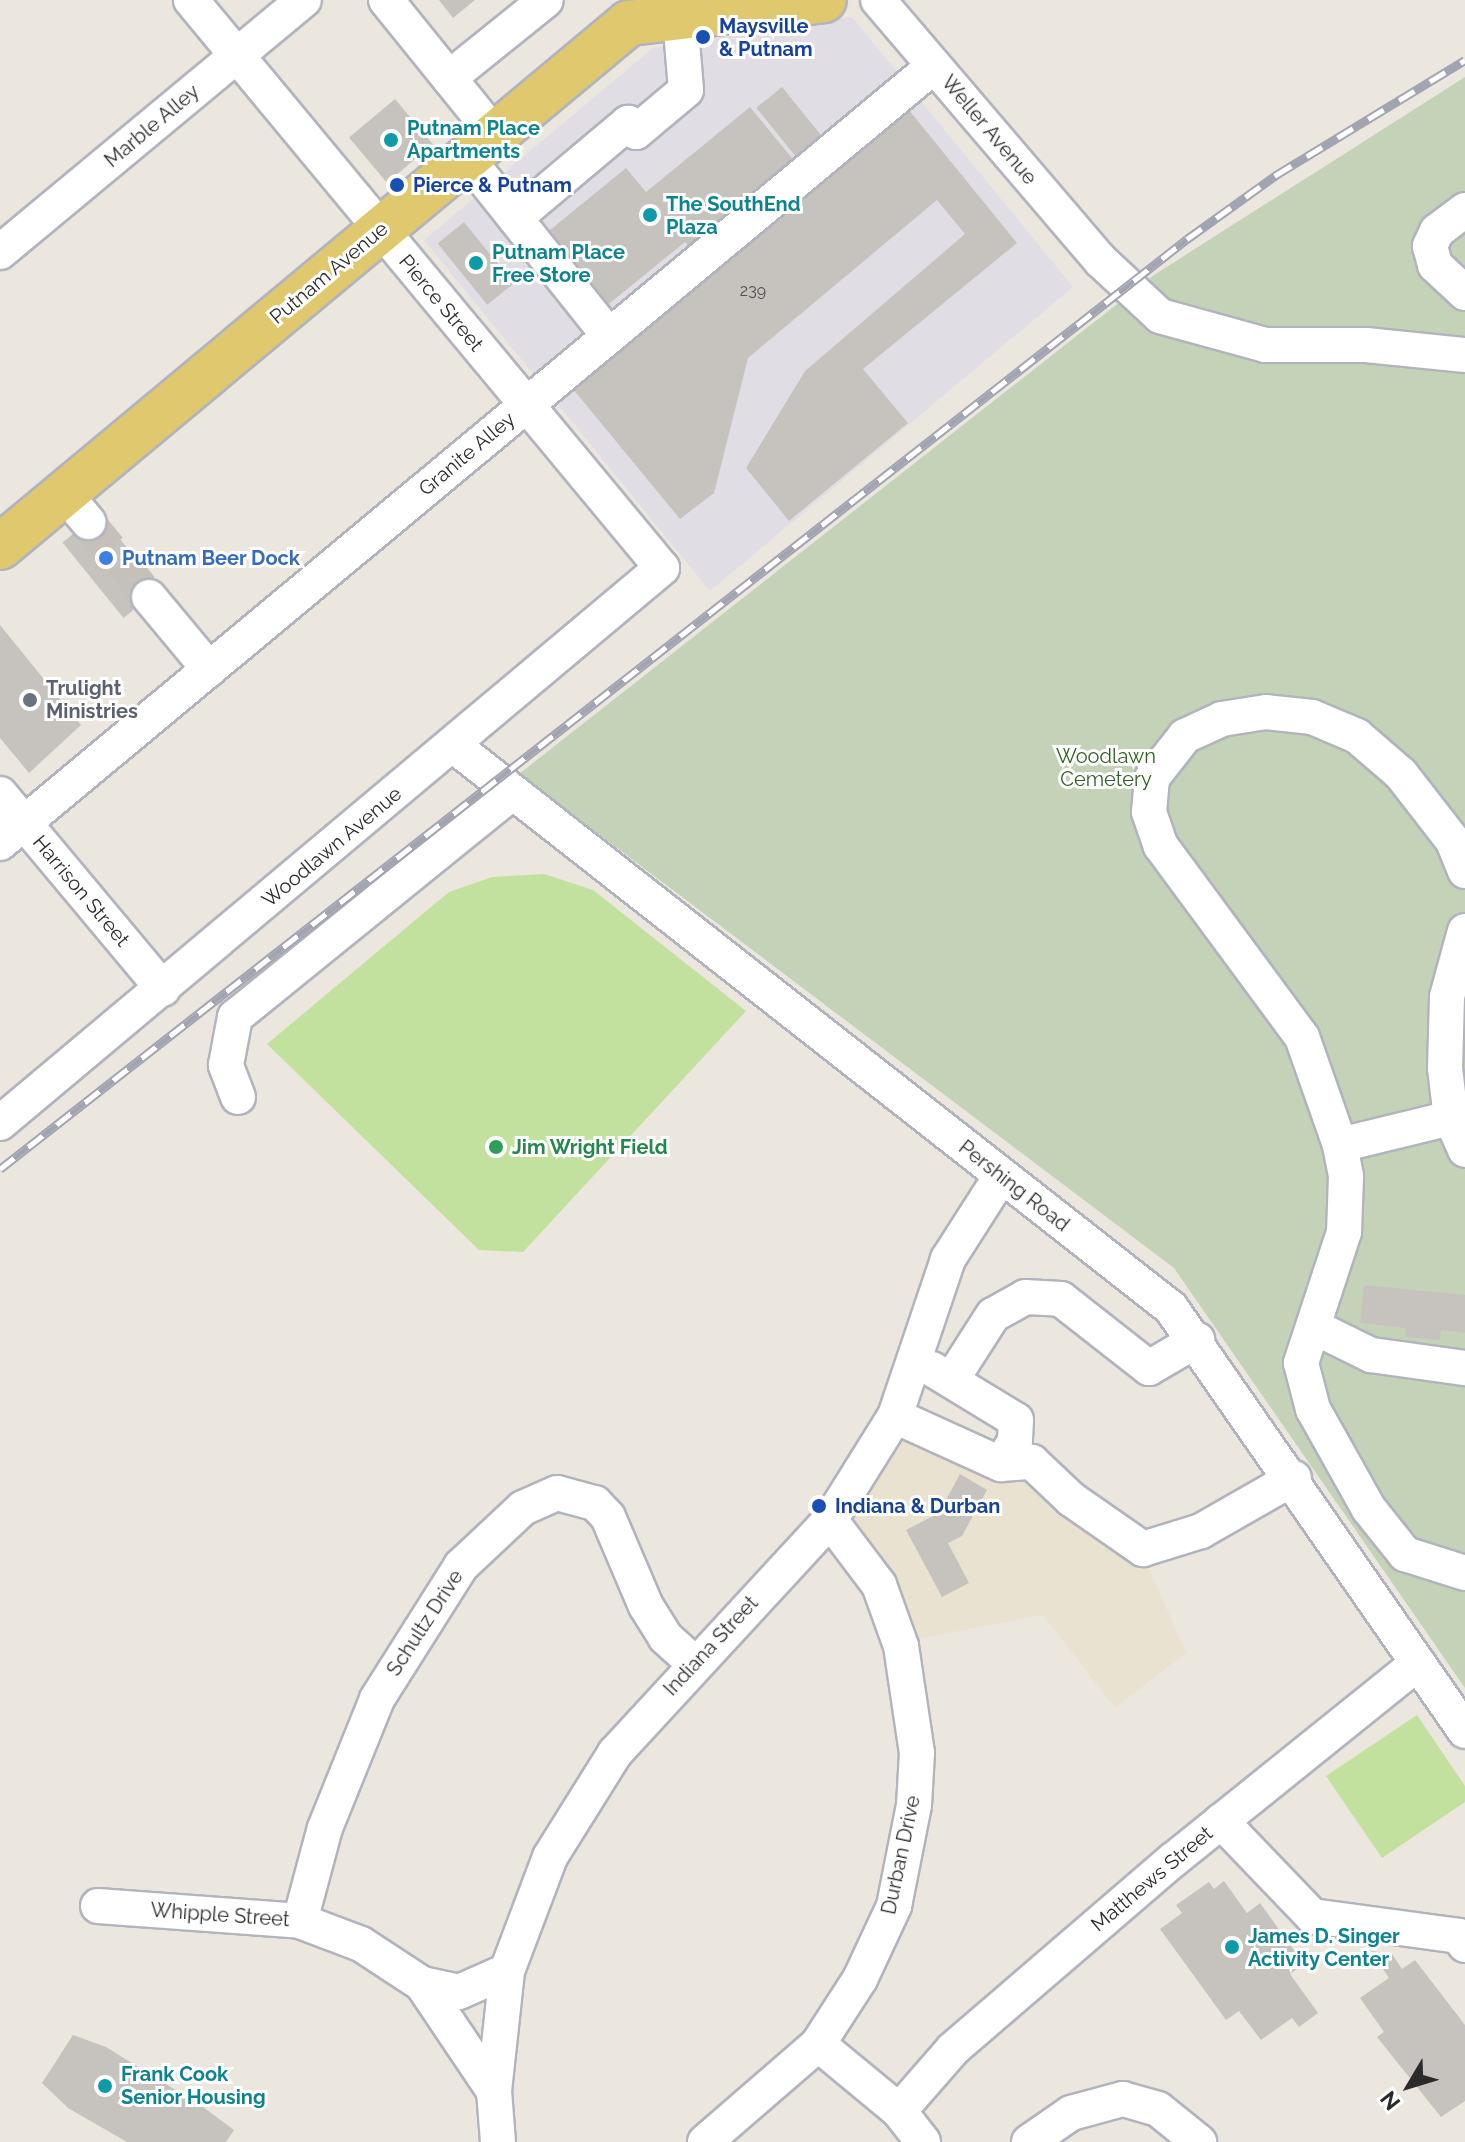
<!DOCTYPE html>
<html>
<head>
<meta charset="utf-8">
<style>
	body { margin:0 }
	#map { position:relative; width:1465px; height:2142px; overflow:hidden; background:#ebe6de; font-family:Raleway,sans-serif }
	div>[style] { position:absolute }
	.industrial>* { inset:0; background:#e0dee4 }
	.education>* { inset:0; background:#eae2d0 }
	.cemetery>* { inset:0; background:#c4d3b8 }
	.pitch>* { inset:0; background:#c3e19e }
	.building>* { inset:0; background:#c6c3be; transform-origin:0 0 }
	.minor-tunnel>* { height:34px; margin-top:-17px; transform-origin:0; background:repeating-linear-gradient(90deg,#c5c1ba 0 34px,transparent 0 51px) }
	.roads { filter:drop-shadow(2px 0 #b2b4bd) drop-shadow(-2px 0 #b2b4bd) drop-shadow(0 2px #b2b4bd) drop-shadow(0 -2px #b2b4bd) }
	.minor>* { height:34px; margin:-17px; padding:0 17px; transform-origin:17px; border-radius:17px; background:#fff }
	.major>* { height:44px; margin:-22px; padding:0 22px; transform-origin:22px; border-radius:22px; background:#e0c86e }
	.rail>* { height:9px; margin-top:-4.5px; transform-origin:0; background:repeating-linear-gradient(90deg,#fff 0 18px,#a2a4b2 0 36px); box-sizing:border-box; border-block:2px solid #a2a4b2 }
	.dots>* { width:22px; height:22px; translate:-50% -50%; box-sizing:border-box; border:4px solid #fff; border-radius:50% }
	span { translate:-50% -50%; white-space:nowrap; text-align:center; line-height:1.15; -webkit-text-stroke:6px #fff; paint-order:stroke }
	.number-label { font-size:16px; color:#525150 }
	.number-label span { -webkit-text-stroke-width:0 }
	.transit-label { font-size:20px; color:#164399; font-weight:700 }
	.left { translate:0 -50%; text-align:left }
	.street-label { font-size:20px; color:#2b2b2b }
	.culture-label { font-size:20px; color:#0d838f; font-weight:700 }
	.shop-label { font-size:20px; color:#366cbe; font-weight:700 }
	.worship-label { font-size:20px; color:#5b616d; font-weight:700 }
	.park-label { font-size:20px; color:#2e5f23 }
	.leisure-label { font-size:20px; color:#27864d; font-weight:700 }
	.north { position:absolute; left:1369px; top:2046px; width:80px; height:80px; -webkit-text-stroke:6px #fff; paint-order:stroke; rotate:232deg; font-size:22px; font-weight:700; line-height:32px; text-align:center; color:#2b2b2b }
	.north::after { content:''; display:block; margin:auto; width:28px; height:36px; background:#2b2b2b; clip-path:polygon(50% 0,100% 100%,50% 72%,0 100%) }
</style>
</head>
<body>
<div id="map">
	<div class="industrial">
		<i style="clip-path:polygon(852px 17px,1073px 287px,710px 591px,424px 240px,653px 48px)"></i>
	</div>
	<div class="education">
		<i style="clip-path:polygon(916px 1408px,1144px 1557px,1186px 1653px,1115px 1708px,1043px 1615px,911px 1640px,851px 1522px)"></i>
	</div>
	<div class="cemetery">
		<i style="clip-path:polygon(1465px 77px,1465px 1688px,1174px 1268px,519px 774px,1154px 275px)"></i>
	</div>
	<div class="pitch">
		<i style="clip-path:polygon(544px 874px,593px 890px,746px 1011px,523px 1252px,479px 1250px,267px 1044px,449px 892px,492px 877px)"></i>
		<i style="clip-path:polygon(1417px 1715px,1465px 1786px,1465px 1802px,1382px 1858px,1326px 1776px)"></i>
	</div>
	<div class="building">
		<i style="clip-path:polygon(439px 0,475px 0,453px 18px)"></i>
		<i style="left:782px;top:87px;width:65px;height:33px;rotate:51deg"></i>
		<i style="left:395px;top:99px;width:59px;height:60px;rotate:50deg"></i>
		<i style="clip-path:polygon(904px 104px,1017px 243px,863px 369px,908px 423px,789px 521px,746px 468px,805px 371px,965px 234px,937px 200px,748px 358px,714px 493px,680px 519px,568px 383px)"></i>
		<i style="clip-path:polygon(750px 107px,796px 163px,691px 249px,685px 242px,599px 312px,539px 239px,626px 168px,646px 192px)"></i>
		<i style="left:464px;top:222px;width:79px;height:34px;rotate:51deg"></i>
		<i style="left:99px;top:513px;width:97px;height:47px;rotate:51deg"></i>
		<i style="clip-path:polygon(0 625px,81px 725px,29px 773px,0 738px)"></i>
		<i style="clip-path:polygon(1364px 1285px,1465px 1295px,1465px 1333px,1441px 1330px,1440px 1340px,1405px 1337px,1406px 1328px,1360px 1323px)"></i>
		<i style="clip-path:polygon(960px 1474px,987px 1490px,962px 1536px,948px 1543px,969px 1583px,942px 1597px,906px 1530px,939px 1513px)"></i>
		<i style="clip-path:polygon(1224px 1881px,1247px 1913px,1260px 1903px,1304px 1964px,1290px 1974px,1318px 2013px,1299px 2027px,1292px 2018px,1261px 2040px,1239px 2011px,1226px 2020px,1160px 1929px,1182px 1913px,1176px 1905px,1209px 1882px,1214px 1889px)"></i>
		<i style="clip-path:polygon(1371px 1951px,1392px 1954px,1402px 1969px,1415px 1960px,1465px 2025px,1465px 2101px,1441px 2117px,1377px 2037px,1384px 2032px,1360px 1998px,1389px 1978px)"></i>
		<i style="clip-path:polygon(73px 2035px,106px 2047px,203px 2107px,234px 2130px,226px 2142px,127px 2142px,68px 2108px,42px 2083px)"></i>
	</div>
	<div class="minor-tunnel">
		<i style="left:88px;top:522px;width:97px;rotate:50.9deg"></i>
	</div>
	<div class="roads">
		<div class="minor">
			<i style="left:386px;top:0;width:174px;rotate:51.1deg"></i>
			<i style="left:878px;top:0;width:342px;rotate:49.5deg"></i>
			<i style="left:1100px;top:260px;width:82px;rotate:43deg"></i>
			<i style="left:1160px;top:316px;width:109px;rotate:15.4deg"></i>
			<i style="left:1265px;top:345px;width:101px"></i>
			<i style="left:1366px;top:345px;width:100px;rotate:5.8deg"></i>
			<i style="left:449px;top:78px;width:124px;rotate:-38.8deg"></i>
			<i style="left:467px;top:158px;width:228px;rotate:51.4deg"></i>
			<i style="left:1465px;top:210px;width:35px;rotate:143deg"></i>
			<i style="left:1437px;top:231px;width:17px;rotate:115deg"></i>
			<i style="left:1430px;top:246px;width:20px;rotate:75deg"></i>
			<i style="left:1435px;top:265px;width:41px;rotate:43deg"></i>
			<i style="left:515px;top:218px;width:148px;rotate:-40.1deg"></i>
			<i style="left:628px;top:123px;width:12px;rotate:48deg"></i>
			<i style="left:636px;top:132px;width:65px;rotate:-40deg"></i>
			<i style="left:686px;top:90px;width:73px;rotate:-94.7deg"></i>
			<i style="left:0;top:252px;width:395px;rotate:-39.7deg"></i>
			<i style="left:64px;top:493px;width:38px;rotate:50deg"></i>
			<i style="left:149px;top:597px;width:94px;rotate:50.2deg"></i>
			<i style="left:453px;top:745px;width:912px;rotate:38.1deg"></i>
			<i style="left:1171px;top:1308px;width:515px;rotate:55.2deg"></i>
			<i style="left:0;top:794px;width:254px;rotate:50.1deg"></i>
			<i style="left:0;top:843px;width:1215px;rotate:-39.76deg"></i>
			<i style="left:1465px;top:871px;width:32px;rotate:-112deg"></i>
			<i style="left:1453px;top:841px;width:85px;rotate:-127.8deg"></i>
			<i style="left:1401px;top:774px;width:58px;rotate:-139.2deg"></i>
			<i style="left:1357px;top:736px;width:49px;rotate:-157.1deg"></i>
			<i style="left:1312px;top:717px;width:46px;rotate:-173.8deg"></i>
			<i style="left:1266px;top:712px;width:45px;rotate:171deg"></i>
			<i style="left:1222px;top:719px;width:41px;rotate:155.3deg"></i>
			<i style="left:1185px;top:736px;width:53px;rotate:128.2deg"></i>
			<i style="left:1152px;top:778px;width:34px;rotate:95deg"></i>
			<i style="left:1149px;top:812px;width:36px;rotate:71deg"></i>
			<i style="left:1161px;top:846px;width:237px;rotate:53.6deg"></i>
			<i style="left:1302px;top:1037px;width:114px;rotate:70.6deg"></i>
			<i style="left:1340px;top:1145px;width:32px;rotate:79deg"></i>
			<i style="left:1346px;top:1176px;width:56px;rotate:92deg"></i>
			<i style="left:1344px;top:1232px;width:138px;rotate:108.2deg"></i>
			<i style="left:1301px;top:1363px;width:48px;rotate:75.4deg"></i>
			<i style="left:1313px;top:1409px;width:115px;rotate:60.8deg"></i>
			<i style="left:1369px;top:1509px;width:58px;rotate:51.3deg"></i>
			<i style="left:1405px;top:1554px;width:63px;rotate:17.6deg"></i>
			<i style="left:1465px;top:931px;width:68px;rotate:105.3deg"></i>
			<i style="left:1447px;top:997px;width:71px;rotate:91.6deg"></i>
			<i style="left:1445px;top:1068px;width:50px;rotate:83.2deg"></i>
			<i style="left:1451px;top:1118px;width:35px;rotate:66deg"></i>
			<i style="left:238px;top:1097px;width:34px;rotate:-111deg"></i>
			<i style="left:226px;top:1065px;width:49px;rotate:-79.4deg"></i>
			<i style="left:235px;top:1017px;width:354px;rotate:-39deg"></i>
			<i style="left:0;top:1123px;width:864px;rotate:-39.98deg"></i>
			<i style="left:662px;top:568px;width:738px;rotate:-129.67deg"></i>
			<i style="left:1340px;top:1145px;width:114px;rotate:-13.7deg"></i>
			<i style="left:1314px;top:1327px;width:64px;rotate:26.2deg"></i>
			<i style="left:1371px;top:1355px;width:95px;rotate:7.9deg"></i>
			<i style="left:932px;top:1369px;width:98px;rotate:31.3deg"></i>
			<i style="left:1016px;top:1420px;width:21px;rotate:93deg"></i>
			<i style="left:1015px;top:1441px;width:27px;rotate:121deg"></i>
			<i style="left:952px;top:1379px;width:76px;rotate:-57.4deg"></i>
			<i style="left:993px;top:1315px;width:37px;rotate:-29deg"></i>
			<i style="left:1025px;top:1297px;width:36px;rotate:3deg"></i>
			<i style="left:1061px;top:1299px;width:112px;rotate:38.1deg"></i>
			<i style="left:1149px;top:1368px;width:56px;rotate:-30.3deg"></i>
			<i style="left:895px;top:1416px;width:116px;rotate:24.4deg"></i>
			<i style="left:1001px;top:1464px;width:31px;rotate:-4deg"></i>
			<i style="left:1032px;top:1462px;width:54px;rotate:43.5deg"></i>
			<i style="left:1071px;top:1499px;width:88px;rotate:34.8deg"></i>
			<i style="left:1143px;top:1549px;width:61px;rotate:-17.2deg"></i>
			<i style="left:1201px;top:1531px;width:107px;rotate:-29.7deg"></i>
			<i style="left:1221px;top:1821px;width:132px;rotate:46.2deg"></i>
			<i style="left:1312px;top:1916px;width:148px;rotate:7.7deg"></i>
			<i style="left:1459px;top:1936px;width:11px;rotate:56deg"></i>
			<i style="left:98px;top:1906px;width:203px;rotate:4.2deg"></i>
			<i style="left:300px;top:1921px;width:65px;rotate:20.7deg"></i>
			<i style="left:361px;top:1944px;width:73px;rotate:33.3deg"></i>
			<i style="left:422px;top:1984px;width:38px;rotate:12deg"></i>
			<i style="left:459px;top:1992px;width:52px;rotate:-23.6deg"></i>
			<i style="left:300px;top:1921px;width:96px;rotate:-75deg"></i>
			<i style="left:325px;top:1828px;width:139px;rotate:-68deg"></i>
			<i style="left:377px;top:1699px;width:157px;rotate:-57.7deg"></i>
			<i style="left:461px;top:1566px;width:85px;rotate:-43.1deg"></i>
			<i style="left:523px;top:1508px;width:37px;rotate:-24deg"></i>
			<i style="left:557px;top:1493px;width:39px;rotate:15deg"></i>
			<i style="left:595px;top:1503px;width:19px;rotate:47deg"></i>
			<i style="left:608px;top:1517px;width:97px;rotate:66.9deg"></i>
			<i style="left:646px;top:1606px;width:36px;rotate:58deg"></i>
			<i style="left:665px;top:1637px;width:39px;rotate:42deg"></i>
			<i style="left:422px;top:1984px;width:129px;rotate:56.1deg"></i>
			<i style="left:818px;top:2044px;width:105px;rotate:39.6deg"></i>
			<i style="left:899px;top:2111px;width:39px;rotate:52deg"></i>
			<i style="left:899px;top:2111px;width:82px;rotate:-48.9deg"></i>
			<i style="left:953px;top:2049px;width:290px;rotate:-40.7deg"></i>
			<i style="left:1173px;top:1860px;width:314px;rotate:-38.8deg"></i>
			<i style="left:498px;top:2142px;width:51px;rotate:-94.5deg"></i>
			<i style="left:494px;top:2091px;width:121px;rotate:-83.8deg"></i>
			<i style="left:507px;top:1971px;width:122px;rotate:-69.3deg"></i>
			<i style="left:550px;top:1857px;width:123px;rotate:-58deg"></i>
			<i style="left:615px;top:1753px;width:317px;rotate:-47.3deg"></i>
			<i style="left:830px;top:1520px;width:123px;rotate:-58deg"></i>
			<i style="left:895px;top:1416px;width:166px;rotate:-71.3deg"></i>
			<i style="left:948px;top:1259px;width:98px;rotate:-57.4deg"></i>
			<i style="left:705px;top:2142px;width:150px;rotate:-40.9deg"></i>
			<i style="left:818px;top:2044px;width:77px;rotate:-57.1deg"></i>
			<i style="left:860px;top:1979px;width:81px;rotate:-65deg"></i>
			<i style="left:894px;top:1906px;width:103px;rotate:-78.8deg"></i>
			<i style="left:914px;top:1805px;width:52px;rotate:-86.7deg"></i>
			<i style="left:917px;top:1753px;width:108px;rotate:-98.5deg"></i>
			<i style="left:901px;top:1646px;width:65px;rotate:-109.8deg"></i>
			<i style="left:879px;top:1585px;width:81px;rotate:-127deg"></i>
			<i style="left:1029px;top:2142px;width:51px;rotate:-34.6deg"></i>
			<i style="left:1071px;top:2113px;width:54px;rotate:-15.1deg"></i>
			<i style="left:1123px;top:2099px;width:36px;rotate:16deg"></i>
			<i style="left:1158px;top:2109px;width:53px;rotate:38.8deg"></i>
		</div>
		<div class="major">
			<i style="left:0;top:547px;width:819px;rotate:-39.8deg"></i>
			<i style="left:629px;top:23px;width:196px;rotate:-6.7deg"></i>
		</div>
	</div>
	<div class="rail">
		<i style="left:0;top:1169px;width:1508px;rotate:-38.08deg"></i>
		<i style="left:1187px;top:239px;width:110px;rotate:-35.7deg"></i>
		<i style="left:1276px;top:175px;width:221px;rotate:-31.3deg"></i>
	</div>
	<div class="dots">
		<i style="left:703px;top:37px;background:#1a4fb4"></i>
		<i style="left:391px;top:140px;background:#0f9aa8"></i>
		<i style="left:397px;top:185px;background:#1a4fb4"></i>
		<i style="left:650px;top:215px;background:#0f9aa8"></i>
		<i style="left:476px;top:263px;background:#0f9aa8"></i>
		<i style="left:106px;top:558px;background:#3f7fe0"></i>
		<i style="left:30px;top:700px;background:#6b7280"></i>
		<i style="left:496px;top:1147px;background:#2e9e5b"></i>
		<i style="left:819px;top:1506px;background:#1a4fb4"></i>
		<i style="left:1232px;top:1947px;background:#0f9aa8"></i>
		<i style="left:105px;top:2086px;background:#0f9aa8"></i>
	</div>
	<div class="number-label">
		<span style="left:753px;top:291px">239</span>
	</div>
	<div class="transit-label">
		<span class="left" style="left:719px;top:38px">Maysville<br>&amp; Putnam</span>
		<span class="left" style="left:413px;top:185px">Pierce &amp; Putnam</span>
		<span class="left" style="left:835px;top:1506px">Indiana &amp; Durban</span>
	</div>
	<div class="street-label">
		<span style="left:152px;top:126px;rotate:-40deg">Marble Alley</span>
		<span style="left:989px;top:130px;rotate:50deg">Weller Avenue</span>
		<span style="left:329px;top:273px;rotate:-40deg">Putnam Avenue</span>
		<span style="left:441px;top:303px;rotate:50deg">Pierce Street</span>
		<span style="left:467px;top:454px;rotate:-40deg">Granite Alley</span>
		<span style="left:332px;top:847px;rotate:-40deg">Woodlawn Avenue</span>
		<span style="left:81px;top:891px;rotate:50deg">Harrison Street</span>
		<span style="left:1014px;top:1186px;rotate:38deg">Pershing Road</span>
		<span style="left:425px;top:1623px;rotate:-57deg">Schultz Drive</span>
		<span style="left:711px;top:1646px;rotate:-47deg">Indiana Street</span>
		<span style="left:901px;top:1855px;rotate:-78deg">Durban Drive</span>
		<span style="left:1152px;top:1879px;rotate:-40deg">Matthews Street</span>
		<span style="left:220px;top:1915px;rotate:4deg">Whipple Street</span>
	</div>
	<div class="culture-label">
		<span class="left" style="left:407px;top:140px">Putnam Place<br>Apartments</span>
		<span class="left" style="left:666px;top:216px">The SouthEnd<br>Plaza</span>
		<span class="left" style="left:492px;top:264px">Putnam Place<br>Free Store</span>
		<span class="left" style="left:1248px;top:1948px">James D. Singer<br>Activity Center</span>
		<span class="left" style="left:121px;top:2086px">Frank Cook<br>Senior Housing</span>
	</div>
	<div class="shop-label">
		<span class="left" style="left:122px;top:558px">Putnam Beer Dock</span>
	</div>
	<div class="worship-label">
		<span class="left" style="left:46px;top:700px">Trulight<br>Ministries</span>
	</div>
	<div class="park-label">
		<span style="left:1106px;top:768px">Woodlawn<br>Cemetery</span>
	</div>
	<div class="leisure-label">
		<span class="left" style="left:512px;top:1147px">Jim Wright Field</span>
	</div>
	<div class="north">N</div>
</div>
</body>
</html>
